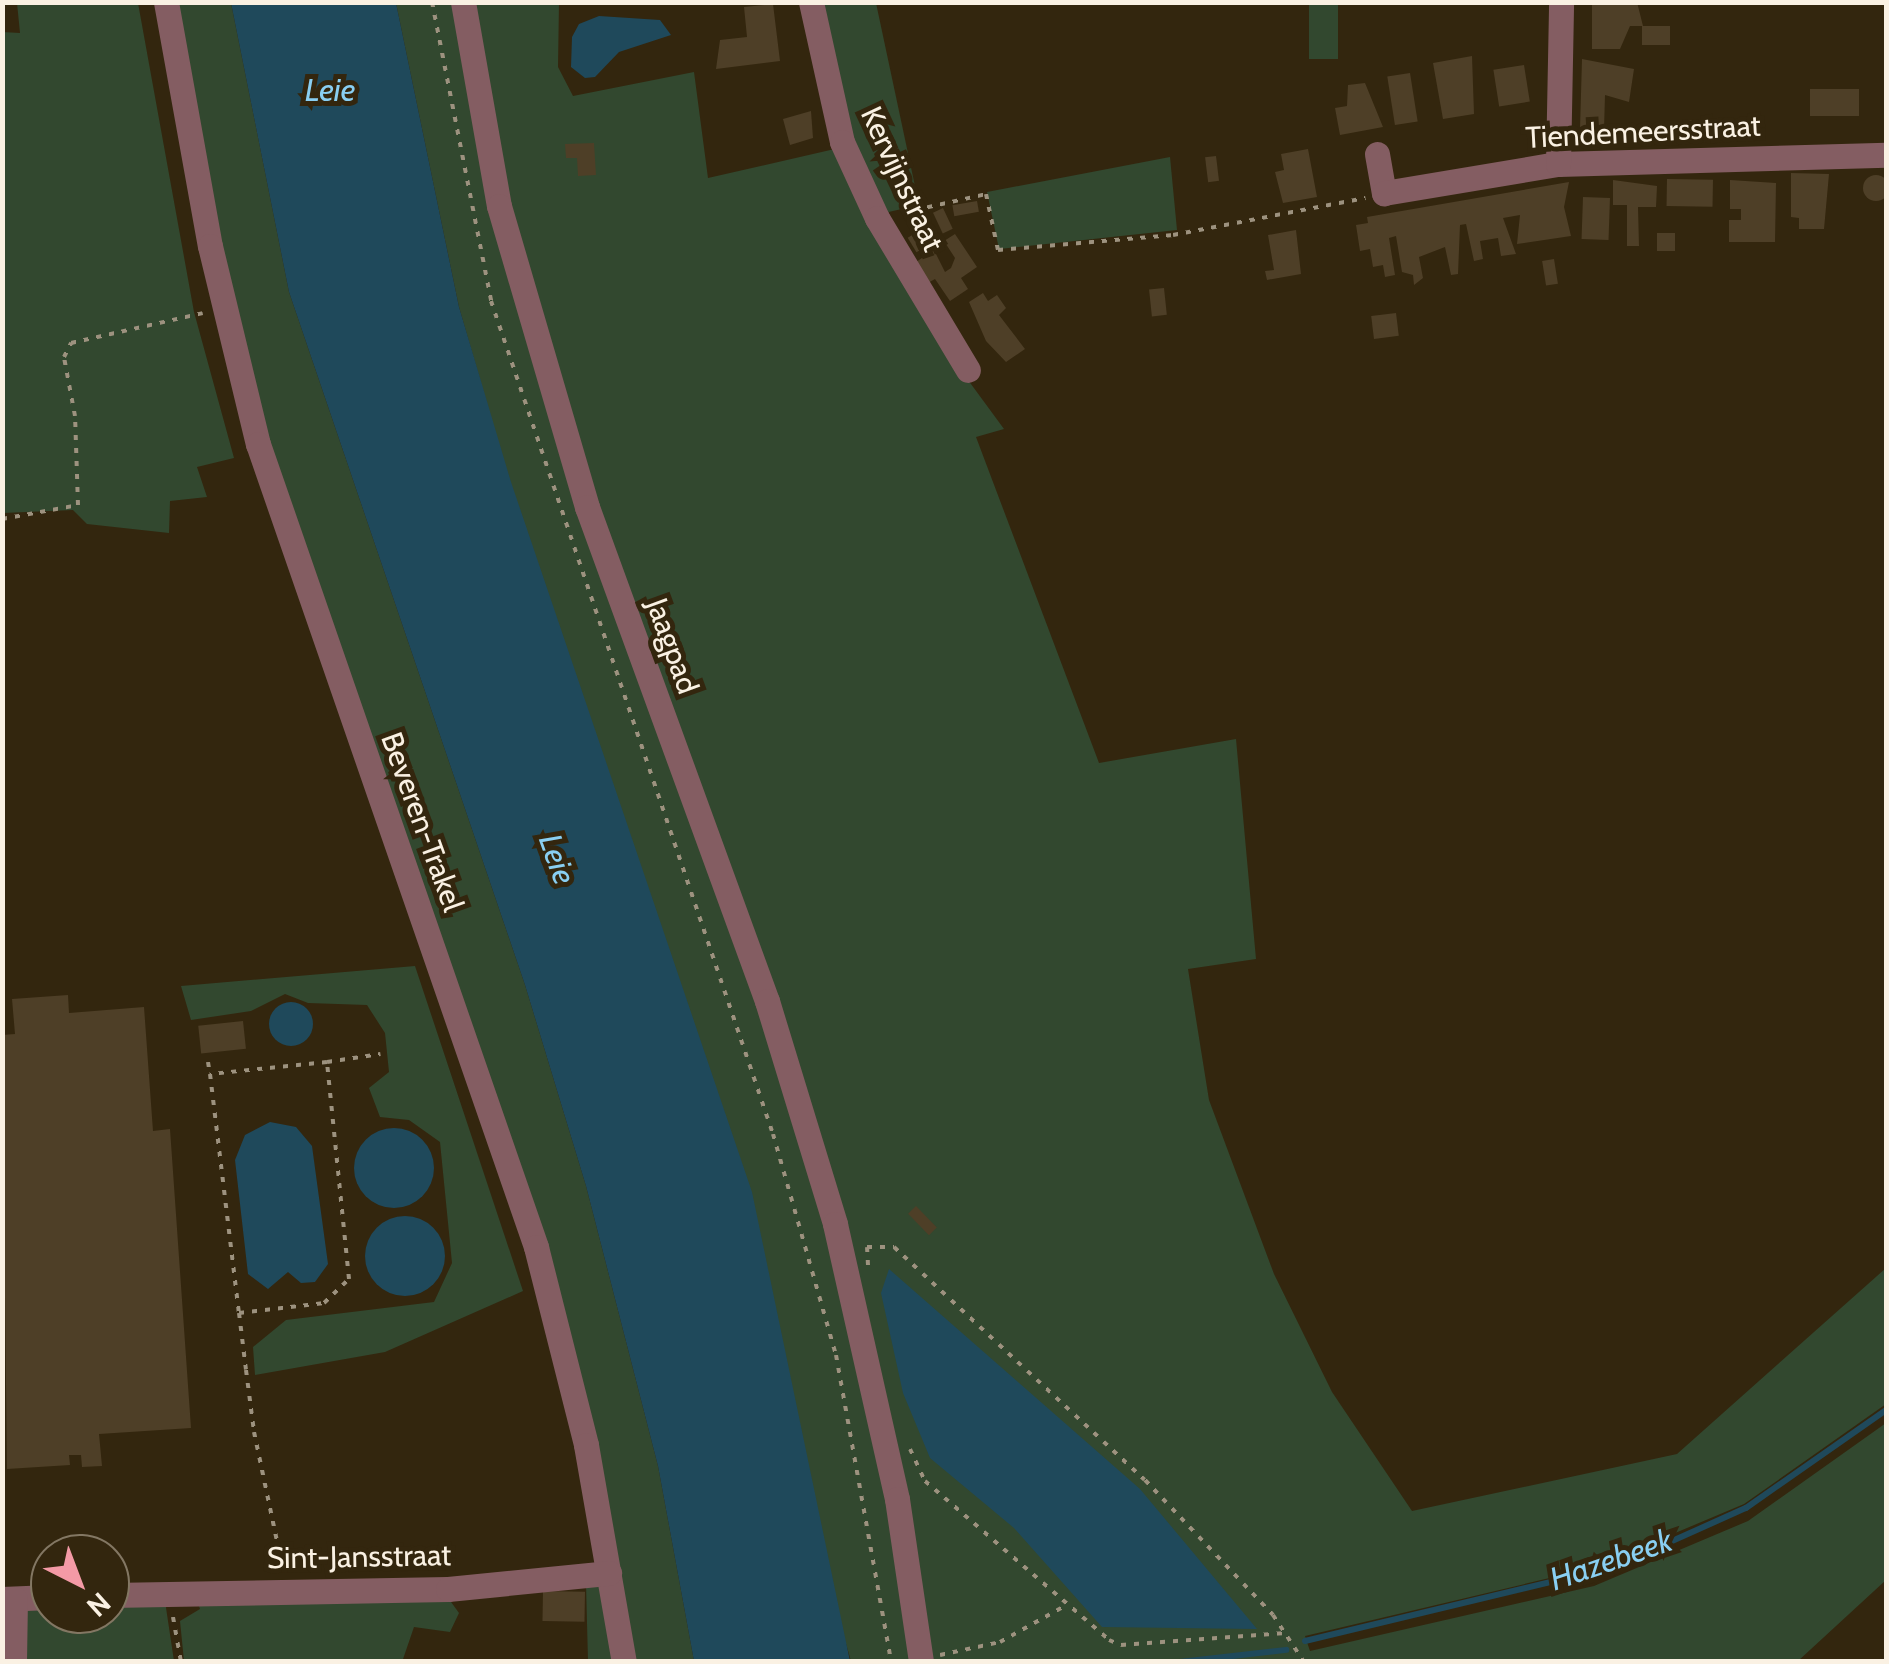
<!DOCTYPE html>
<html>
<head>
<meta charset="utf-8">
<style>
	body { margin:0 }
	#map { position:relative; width:1889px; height:1664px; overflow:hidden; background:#33260e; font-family:Cabin,sans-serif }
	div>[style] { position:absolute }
	.green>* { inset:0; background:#32482f; transform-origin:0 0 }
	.water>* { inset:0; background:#1f495b }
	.round { border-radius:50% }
	.stream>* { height:6px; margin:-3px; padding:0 3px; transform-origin:3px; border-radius:3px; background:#1f495b }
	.building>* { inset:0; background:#4e3f27; transform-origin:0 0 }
	.path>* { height:4px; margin-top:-2px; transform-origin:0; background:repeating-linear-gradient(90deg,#9d927f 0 5px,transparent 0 13px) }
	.minor>* { height:25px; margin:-12.5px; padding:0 12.5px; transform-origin:12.5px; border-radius:12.5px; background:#845d62 }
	span { translate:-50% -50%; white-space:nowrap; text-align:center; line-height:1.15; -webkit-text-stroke:10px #33260e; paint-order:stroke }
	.street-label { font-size:30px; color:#faf1e3 }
	.water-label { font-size:32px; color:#89cff2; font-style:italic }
	.frame { position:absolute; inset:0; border:5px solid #faf1e3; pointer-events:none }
	.north { position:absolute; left:30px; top:1534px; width:100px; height:100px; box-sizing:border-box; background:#33260e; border:2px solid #837763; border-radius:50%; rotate:138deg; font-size:28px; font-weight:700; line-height:40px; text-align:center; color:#faf1e3 }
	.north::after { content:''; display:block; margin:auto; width:35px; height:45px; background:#f49aa6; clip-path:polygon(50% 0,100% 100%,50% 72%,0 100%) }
</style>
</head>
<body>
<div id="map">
	<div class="green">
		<i style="clip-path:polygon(17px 3px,138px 3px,194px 312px,234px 458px,197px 467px,207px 497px,170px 501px,169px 533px,87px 524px,73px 510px,3px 513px,2px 32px,20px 33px)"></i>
		<i style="clip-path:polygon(172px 3px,231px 3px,289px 292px,525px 985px,586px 1186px,658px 1466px,694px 1661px,588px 1661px,586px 1584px,616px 1570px,594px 1448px,248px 376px)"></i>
		<i style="clip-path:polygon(396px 3px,559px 3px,558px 67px,573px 96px,694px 72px,708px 178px,839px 148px,946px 350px,1004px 429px,976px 437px,1099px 763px,1236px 739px,1256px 959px,1188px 969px,1209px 1100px,1274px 1274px,1332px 1392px,1412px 1511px,1677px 1454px,1886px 1268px,1886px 1404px,1744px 1504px,1592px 1568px,1305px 1636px,1310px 1651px,1594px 1586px,1748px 1521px,1886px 1423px,1886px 1580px,1798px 1661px,851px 1661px,459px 307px)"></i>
		<i style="clip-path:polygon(815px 3px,876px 3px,919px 205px,880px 214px,848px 139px)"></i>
		<i style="left:1309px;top:3px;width:29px;height:56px"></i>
		<i style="clip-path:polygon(1170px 157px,1177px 230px,999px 249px,987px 192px)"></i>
		<i style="clip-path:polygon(415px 966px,523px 1291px,385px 1352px,255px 1375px,253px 1347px,286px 1320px,434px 1302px,452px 1263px,440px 1142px,409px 1120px,380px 1117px,369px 1088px,389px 1072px,385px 1033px,367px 1005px,308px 1003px,285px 994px,251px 1011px,191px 1020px,181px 986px)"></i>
		<i style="clip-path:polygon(446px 1595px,459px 1613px,450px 1632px,414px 1627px,402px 1662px,184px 1661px,180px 1621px,200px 1609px,198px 1603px)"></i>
		<i style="clip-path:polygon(165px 1601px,174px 1661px,17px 1662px,19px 1607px,110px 1614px,110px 1603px)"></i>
	</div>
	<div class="water">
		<i style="clip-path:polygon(231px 3px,396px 3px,459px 307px,511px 482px,752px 1192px,850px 1661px,694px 1661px,658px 1466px,586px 1186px,525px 985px,289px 292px)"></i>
		<i style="clip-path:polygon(599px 16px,660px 20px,671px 35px,619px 52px,595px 77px,585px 78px,571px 67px,572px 37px,579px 24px)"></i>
		<i class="round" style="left:269px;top:1002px;width:44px;height:44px"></i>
		<i style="clip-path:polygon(270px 1122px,296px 1127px,312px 1146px,328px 1264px,315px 1282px,301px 1283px,288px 1272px,268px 1289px,248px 1274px,235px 1160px,245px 1135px)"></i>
		<i class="round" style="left:354px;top:1128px;width:80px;height:80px"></i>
		<i class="round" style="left:365px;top:1216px;width:80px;height:80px"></i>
		<i style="clip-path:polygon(889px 1269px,1140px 1489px,1257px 1629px,1102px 1627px,1014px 1528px,930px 1458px,903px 1393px,881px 1293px)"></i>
	</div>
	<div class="stream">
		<i style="left:1305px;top:1641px;width:296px;rotate:-13.5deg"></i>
		<i style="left:1593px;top:1572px;width:53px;rotate:-19.8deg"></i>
		<i style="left:1643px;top:1554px;width:113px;rotate:-24.1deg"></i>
		<i style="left:1746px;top:1508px;width:171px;rotate:-35deg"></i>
		<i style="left:1180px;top:1662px;width:107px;rotate:-6.5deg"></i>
	</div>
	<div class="building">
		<i style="clip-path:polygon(1592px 2px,1637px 2px,1643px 26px,1630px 26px,1620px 49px,1592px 49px)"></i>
		<i style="clip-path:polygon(773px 4px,780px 61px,716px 69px,720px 40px,747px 37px,744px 7px)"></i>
		<i style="left:1642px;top:26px;width:28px;height:19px"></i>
		<i style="clip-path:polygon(1472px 56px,1474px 114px,1443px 119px,1433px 63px)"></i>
		<i style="clip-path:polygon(1582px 59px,1634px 69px,1629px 102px,1605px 95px,1604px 130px,1580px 129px)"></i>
		<i style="left:1524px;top:65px;width:37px;height:31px;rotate:81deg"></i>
		<i style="left:1410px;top:73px;width:49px;height:23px;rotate:81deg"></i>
		<i style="clip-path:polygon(1365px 83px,1383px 127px,1340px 135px,1335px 108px,1347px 106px,1348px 85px)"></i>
		<i style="left:1859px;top:89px;width:27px;height:49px;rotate:90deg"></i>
		<i style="clip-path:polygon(811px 111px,813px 138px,790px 145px,783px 119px)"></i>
		<i style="left:1733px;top:118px;width:22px;height:54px;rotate:87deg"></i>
		<i style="clip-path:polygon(594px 143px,596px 175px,578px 176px,577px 158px,566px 158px,565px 144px)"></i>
		<i style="clip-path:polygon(1308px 149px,1317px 197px,1283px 203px,1275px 172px,1284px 170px,1281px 154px)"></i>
		<i style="left:1216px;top:156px;width:25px;height:11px;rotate:83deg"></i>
		<i style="clip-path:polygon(1791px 173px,1829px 174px,1824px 229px,1799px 229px,1799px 218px,1791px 217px)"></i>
		<i class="round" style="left:1863px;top:175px;width:26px;height:26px"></i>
		<i style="left:1667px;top:179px;width:46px;height:27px;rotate:1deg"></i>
		<i style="clip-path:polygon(1613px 180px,1657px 186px,1656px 207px,1638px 207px,1639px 246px,1627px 246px,1627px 205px,1613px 205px)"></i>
		<i style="clip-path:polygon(1730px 180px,1776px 183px,1775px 242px,1729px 242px,1729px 220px,1741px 220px,1741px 209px,1730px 209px)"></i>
		<i style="clip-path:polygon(1569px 182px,1564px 207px,1571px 236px,1517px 244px,1520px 215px,1503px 218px,1516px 254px,1501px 256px,1498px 238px,1480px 241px,1483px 259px,1474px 261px,1466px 224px,1460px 225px,1458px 274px,1451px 275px,1445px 247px,1419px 257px,1423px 278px,1414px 285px,1413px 275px,1402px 272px,1396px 236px,1389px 238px,1395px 275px,1385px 277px,1383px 265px,1373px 267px,1370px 249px,1360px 251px,1356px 225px,1368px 223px,1367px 217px)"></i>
		<i style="left:1583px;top:197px;width:27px;height:42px;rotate:2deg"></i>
		<i style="left:977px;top:201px;width:11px;height:25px;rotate:80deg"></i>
		<i style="left:943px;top:208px;width:23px;height:11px;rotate:65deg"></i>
		<i style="left:924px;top:228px;width:17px;height:19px;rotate:59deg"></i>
		<i style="clip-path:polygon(1296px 230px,1301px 274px,1267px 280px,1265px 271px,1274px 270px,1268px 235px)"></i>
		<i style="left:1657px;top:233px;width:18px;height:18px"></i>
		<i style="clip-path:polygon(955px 234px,977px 267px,961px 278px,968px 289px,950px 301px,935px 279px,926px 284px,913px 264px,934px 250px,945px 272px,951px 268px,955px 258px,944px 241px)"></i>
		<i style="left:1554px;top:259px;width:25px;height:12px;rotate:81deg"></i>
		<i style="left:1164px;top:288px;width:27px;height:15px;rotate:84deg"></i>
		<i style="clip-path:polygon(983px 293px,988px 301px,997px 295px,1006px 308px,999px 315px,1025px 349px,1006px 362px,986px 341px,969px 302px)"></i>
		<i style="left:1396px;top:313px;width:23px;height:25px;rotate:83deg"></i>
		<i style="clip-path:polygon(68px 995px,69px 1013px,144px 1007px,153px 1131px,170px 1129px,191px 1428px,99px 1434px,102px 1466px,82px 1467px,81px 1455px,69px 1455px,70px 1465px,7px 1469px,2px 1035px,15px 1034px,12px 999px)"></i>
		<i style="left:243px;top:1021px;width:28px;height:45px;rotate:84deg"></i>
		<i style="left:916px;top:1206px;width:30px;height:11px;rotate:46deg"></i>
		<i style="left:543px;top:1591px;width:42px;height:30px;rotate:1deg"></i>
	</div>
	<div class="path">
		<i style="left:432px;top:2px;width:305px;rotate:78.8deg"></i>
		<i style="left:491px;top:301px;width:879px;rotate:71.3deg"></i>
		<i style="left:773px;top:1134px;width:230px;rotate:74.1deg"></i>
		<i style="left:836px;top:1355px;width:312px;rotate:79.8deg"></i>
		<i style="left:902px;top:213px;width:86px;rotate:-12.7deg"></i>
		<i style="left:986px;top:194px;width:57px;rotate:77.9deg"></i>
		<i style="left:998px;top:250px;width:176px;rotate:-4.9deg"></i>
		<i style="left:1173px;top:235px;width:196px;rotate:-10.9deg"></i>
		<i style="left:2px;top:519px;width:77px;rotate:-10.4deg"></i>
		<i style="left:78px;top:505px;width:89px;rotate:-91.9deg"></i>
		<i style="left:75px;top:416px;width:60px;rotate:-100.6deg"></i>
		<i style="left:64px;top:357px;width:16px;rotate:-63deg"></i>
		<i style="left:71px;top:343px;width:135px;rotate:-12.8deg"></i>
		<i style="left:208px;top:1062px;width:12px;rotate:81deg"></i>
		<i style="left:327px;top:1062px;width:54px;rotate:-8.6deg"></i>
		<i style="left:868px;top:1265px;width:18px;rotate:-93deg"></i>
		<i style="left:867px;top:1247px;width:27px"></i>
		<i style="left:894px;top:1247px;width:342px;rotate:42.9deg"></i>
		<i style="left:1145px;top:1480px;width:186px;rotate:46.5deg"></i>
		<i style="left:1273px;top:1615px;width:56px;rotate:56.6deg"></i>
		<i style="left:239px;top:1313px;width:86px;rotate:-6.7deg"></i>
		<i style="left:324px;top:1303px;width:35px;rotate:-44deg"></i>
		<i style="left:349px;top:1279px;width:218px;rotate:-95.8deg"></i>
		<i style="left:327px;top:1062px;width:118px;rotate:174.1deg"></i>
		<i style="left:210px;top:1074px;width:241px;rotate:83.1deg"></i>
		<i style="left:239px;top:1313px;width:57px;rotate:83deg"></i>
		<i style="left:246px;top:1370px;width:63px;rotate:82.6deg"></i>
		<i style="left:254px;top:1432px;width:141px;rotate:78.1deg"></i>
		<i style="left:910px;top:1449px;width:35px;rotate:65deg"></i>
		<i style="left:925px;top:1481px;width:243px;rotate:40.8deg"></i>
		<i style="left:1109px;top:1640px;width:13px;rotate:23deg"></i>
		<i style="left:1121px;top:1645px;width:162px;rotate:-4.2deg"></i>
		<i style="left:173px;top:1617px;width:46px;rotate:79.9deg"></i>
		<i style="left:940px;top:1655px;width:61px;rotate:-12.2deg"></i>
		<i style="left:1000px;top:1642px;width:72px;rotate:-29.1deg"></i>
	</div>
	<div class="minor">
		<i style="left:166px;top:2px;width:248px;rotate:79.8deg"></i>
		<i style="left:210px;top:246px;width:204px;rotate:76.4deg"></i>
		<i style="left:258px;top:444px;width:850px;rotate:70.9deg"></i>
		<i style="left:536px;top:1247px;width:204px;rotate:75.8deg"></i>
		<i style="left:586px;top:1445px;width:220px;rotate:80.1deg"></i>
		<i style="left:463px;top:2px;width:207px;rotate:80deg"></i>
		<i style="left:499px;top:206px;width:314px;rotate:73.7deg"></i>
		<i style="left:587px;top:507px;width:526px;rotate:69.98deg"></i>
		<i style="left:767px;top:1001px;width:233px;rotate:73deg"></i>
		<i style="left:835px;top:1224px;width:282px;rotate:77.3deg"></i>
		<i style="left:897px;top:1499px;width:165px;rotate:81.6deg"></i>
		<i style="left:811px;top:2px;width:143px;rotate:77.5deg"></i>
		<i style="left:842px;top:142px;width:84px;rotate:65.3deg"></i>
		<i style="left:877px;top:218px;width:177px;rotate:59.1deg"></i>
		<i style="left:1377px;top:154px;width:40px;rotate:80deg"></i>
		<i style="left:1384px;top:193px;width:176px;rotate:-9.5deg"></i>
		<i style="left:1558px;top:164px;width:328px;rotate:-1.6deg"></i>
		<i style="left:1558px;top:164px;width:162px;rotate:-88.9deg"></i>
		<i style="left:110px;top:1595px;width:338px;rotate:-1deg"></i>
		<i style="left:448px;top:1589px;width:162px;rotate:-5.7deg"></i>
		<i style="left:2px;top:1599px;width:48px;rotate:-2.4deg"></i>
		<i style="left:14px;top:1662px;width:63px;rotate:-89.1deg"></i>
	</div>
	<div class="street-label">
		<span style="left:1643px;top:132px;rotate:-3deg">Tiendemeersstraat</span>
		<span style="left:902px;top:179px;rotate:65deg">Kervijnstraat</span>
		<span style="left:672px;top:646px;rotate:70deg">Jaagpad</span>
		<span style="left:422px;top:822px;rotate:70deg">Beveren-Trakel</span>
		<span style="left:359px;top:1557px;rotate:-1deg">Sint-Jansstraat</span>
	</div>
	<div class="water-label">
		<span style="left:330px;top:90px">Leie</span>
		<span style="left:557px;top:859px;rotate:70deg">Leie</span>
		<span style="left:1611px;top:1560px;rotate:-19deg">Hazebeek</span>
	</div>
	<div class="frame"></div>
	<div class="north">N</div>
</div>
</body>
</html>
